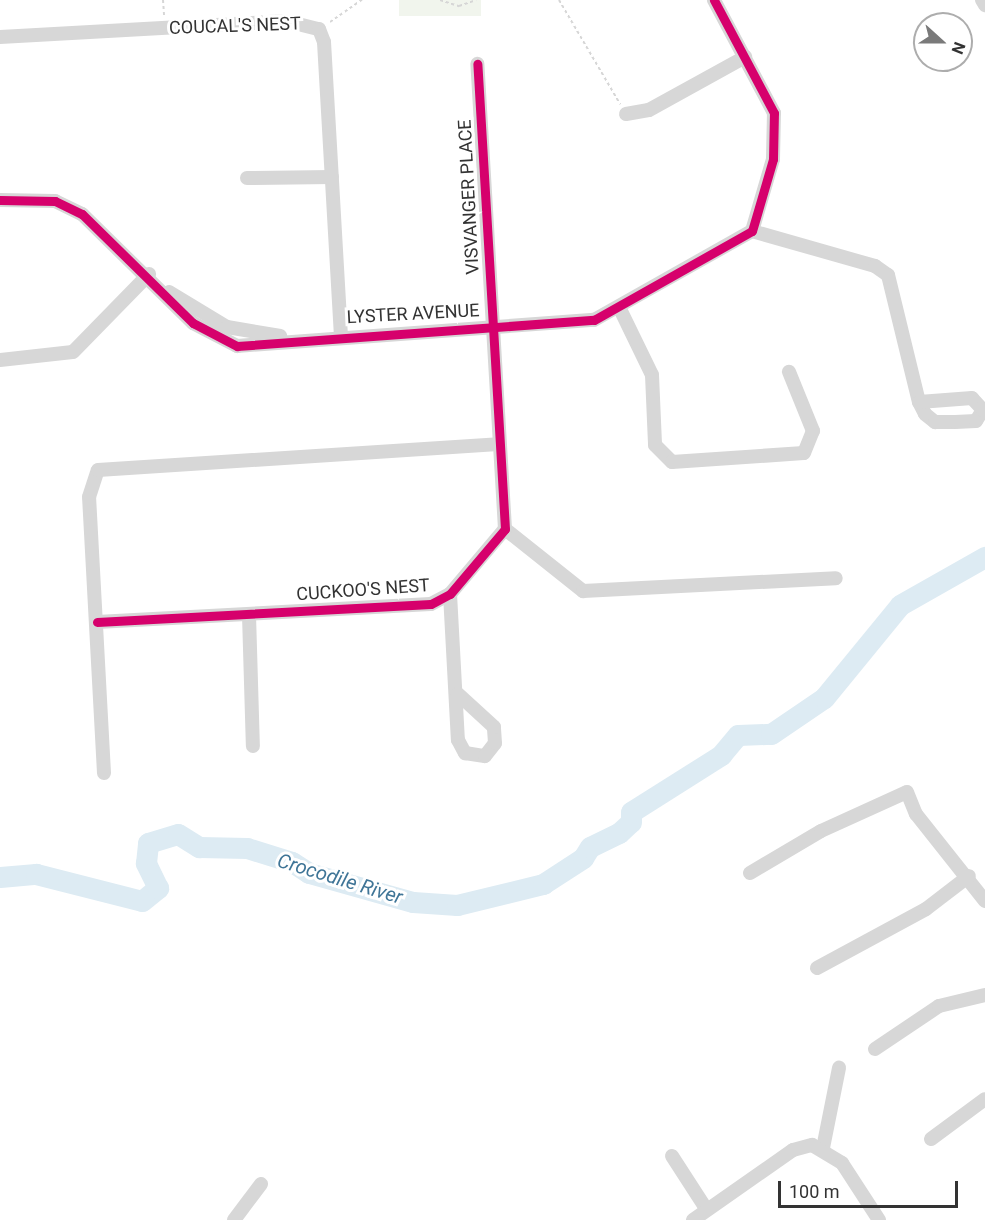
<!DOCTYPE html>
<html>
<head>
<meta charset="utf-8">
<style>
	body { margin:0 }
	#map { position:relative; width:985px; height:1220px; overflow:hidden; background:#fff; font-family:Roboto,sans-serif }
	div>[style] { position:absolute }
	.green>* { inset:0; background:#f1f5ed; transform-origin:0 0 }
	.river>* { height:21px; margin:-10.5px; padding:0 10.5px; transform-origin:10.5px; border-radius:10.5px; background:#ddebf3 }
	.path>* { height:2px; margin-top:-1px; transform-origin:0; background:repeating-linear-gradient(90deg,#d6d6d6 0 3px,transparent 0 6px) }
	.minor>* { height:14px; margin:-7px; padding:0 7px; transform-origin:7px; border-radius:7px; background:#d7d7d7 }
	.cycleway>* { height:9px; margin:-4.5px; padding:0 4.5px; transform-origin:4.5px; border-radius:4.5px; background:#d6006c }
	span { translate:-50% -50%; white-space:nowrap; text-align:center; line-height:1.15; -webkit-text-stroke:6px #fff; paint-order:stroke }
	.street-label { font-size:18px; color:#333 }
	.water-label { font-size:20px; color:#3f7597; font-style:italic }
	.north { position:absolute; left:913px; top:12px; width:60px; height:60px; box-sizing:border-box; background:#fff; border:2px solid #adadad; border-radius:50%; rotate:111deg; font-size:16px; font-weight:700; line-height:24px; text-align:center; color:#333 }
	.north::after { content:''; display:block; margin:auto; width:21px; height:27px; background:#7a7a7a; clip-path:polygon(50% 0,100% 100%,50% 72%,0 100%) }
	.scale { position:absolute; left:778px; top:1181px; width:180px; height:27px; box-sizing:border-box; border:3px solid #333; border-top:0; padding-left:8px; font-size:18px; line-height:21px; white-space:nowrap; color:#333; -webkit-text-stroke:4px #fff; paint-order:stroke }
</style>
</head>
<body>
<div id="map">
	<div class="green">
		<i style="left:399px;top:0;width:82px;height:16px"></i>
	</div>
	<div class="river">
		<i style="left:0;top:877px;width:36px;rotate:-5deg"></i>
		<i style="left:36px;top:874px;width:109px;rotate:14.3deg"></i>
		<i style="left:142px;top:901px;width:21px;rotate:-39deg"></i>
		<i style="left:158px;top:888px;width:28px;rotate:-116deg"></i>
		<i style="left:146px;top:863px;width:20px;rotate:-84deg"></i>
		<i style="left:148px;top:843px;width:31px;rotate:-17deg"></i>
		<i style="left:178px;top:834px;width:25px;rotate:32deg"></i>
		<i style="left:199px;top:847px;width:48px;rotate:1.2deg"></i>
		<i style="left:247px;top:848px;width:47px;rotate:17.3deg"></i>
		<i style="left:292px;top:862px;width:20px;rotate:33deg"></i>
		<i style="left:309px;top:873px;width:108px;rotate:15.6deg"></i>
		<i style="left:413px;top:902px;width:44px;rotate:3.9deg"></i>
		<i style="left:457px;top:905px;width:89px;rotate:-13.7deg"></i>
		<i style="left:543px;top:884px;width:48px;rotate:-33deg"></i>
		<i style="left:583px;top:858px;width:13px;rotate:-58deg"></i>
		<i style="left:590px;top:847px;width:32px;rotate:-26deg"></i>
		<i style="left:619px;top:833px;width:16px;rotate:-43deg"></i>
		<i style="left:631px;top:822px;width:10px;rotate:-90deg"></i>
		<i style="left:631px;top:812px;width:107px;rotate:-32.3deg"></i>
		<i style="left:721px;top:755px;width:26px;rotate:-50deg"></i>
		<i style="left:738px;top:735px;width:33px;rotate:-2deg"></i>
		<i style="left:771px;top:734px;width:64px;rotate:-34.2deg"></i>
		<i style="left:824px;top:698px;width:120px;rotate:-50.7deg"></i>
		<i style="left:900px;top:605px;width:98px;rotate:-29.5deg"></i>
	</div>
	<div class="path">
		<i style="left:163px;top:0;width:15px;rotate:86deg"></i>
		<i style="left:440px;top:0;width:20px;rotate:18deg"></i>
		<i style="left:459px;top:6px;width:18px;rotate:-19deg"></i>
		<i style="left:559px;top:0;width:121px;rotate:59.6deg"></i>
		<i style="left:330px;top:22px;width:39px;rotate:-35deg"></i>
	</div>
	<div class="minor">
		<i style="left:982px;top:0;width:6px;rotate:59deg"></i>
		<i style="left:0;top:37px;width:286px;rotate:-3.2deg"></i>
		<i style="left:286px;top:21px;width:34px;rotate:14deg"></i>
		<i style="left:319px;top:29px;width:14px;rotate:69deg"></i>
		<i style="left:324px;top:42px;width:292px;rotate:86.7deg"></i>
		<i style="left:626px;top:114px;width:23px;rotate:-10deg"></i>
		<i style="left:649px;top:110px;width:110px;rotate:-28.9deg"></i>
		<i style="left:247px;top:178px;width:85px;rotate:-0.7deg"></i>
		<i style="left:0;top:200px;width:55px;rotate:1deg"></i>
		<i style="left:55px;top:201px;width:30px;rotate:26deg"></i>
		<i style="left:82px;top:214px;width:156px;rotate:44.5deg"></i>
		<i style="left:193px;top:323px;width:50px;rotate:27.6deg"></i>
		<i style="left:237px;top:346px;width:358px;rotate:-4.2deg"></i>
		<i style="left:594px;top:320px;width:181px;rotate:-29.4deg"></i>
		<i style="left:752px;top:231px;width:75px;rotate:-73.7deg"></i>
		<i style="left:773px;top:159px;width:46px;rotate:-88.8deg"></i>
		<i style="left:774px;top:113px;width:128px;rotate:-118deg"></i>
		<i style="left:752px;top:231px;width:128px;rotate:15.9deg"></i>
		<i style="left:875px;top:266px;width:16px;rotate:35deg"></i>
		<i style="left:888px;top:275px;width:131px;rotate:76.3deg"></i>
		<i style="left:919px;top:402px;width:13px;rotate:63deg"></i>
		<i style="left:925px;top:414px;width:13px;rotate:39deg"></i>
		<i style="left:935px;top:422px;width:20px"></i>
		<i style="left:955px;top:422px;width:21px;rotate:-3deg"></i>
		<i style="left:976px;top:421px;width:13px;rotate:-58deg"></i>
		<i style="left:983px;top:410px;width:16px;rotate:-133deg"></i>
		<i style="left:972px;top:398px;width:53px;rotate:175.7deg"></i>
		<i style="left:169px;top:292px;width:68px;rotate:31.1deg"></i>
		<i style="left:227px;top:327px;width:54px;rotate:9.6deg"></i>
		<i style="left:620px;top:309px;width:73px;rotate:64.1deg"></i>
		<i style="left:652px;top:375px;width:70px;rotate:87.5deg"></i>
		<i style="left:655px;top:445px;width:24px;rotate:45deg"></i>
		<i style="left:672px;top:462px;width:132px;rotate:-3.9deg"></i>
		<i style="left:804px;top:453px;width:24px;rotate:-68deg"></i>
		<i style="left:813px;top:431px;width:64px;rotate:-112.1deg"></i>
		<i style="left:0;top:360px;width:73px;rotate:-6.3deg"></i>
		<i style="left:73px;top:352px;width:109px;rotate:-45.7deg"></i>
		<i style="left:505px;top:529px;width:100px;rotate:38.5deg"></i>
		<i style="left:583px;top:591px;width:253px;rotate:-2.9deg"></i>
		<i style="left:450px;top:594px;width:146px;rotate:86.9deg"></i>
		<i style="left:458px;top:740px;width:15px;rotate:62deg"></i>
		<i style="left:465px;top:753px;width:20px;rotate:9deg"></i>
		<i style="left:485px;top:756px;width:16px;rotate:-52deg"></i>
		<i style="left:495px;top:743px;width:16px;rotate:-94deg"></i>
		<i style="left:494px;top:727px;width:49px;rotate:-137.5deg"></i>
		<i style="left:249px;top:615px;width:131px;rotate:88.3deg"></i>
		<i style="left:97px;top:622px;width:334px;rotate:-3.1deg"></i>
		<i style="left:431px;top:604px;width:21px;rotate:-28deg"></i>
		<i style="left:450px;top:594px;width:85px;rotate:-49.8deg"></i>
		<i style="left:505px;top:529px;width:466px;rotate:-93.4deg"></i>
		<i style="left:104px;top:773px;width:276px;rotate:-93.1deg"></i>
		<i style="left:89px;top:497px;width:28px;rotate:-72deg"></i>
		<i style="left:98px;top:470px;width:401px;rotate:-3.7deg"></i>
		<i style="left:750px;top:873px;width:82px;rotate:-30.6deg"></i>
		<i style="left:821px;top:831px;width:94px;rotate:-24.4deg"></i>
		<i style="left:907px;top:792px;width:24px;rotate:68deg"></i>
		<i style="left:916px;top:814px;width:111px;rotate:51.6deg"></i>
		<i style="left:817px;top:968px;width:124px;rotate:-28.4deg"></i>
		<i style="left:926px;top:909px;width:54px;rotate:-37.5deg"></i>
		<i style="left:875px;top:1049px;width:77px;rotate:-33.9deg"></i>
		<i style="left:939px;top:1006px;width:47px;rotate:-13.4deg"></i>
		<i style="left:931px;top:1139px;width:67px;rotate:-36.5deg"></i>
		<i style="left:823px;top:1148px;width:82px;rotate:-78.7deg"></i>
		<i style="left:672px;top:1156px;width:64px;rotate:57.1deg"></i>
		<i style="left:234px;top:1220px;width:45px;rotate:-53.1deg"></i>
		<i style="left:693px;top:1220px;width:122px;rotate:-35deg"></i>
		<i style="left:793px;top:1150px;width:20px;rotate:-15deg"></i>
		<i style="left:812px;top:1145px;width:35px;rotate:31deg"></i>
		<i style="left:842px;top:1163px;width:68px;rotate:57deg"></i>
	</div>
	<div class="cycleway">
		<i style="left:0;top:200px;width:55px;rotate:1deg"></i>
		<i style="left:55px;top:201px;width:30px;rotate:26deg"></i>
		<i style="left:82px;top:214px;width:156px;rotate:44.5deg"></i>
		<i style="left:193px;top:323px;width:50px;rotate:27.6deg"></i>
		<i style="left:237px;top:346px;width:358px;rotate:-4.2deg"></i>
		<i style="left:594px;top:320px;width:181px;rotate:-29.4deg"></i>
		<i style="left:752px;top:231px;width:75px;rotate:-73.7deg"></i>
		<i style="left:773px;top:159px;width:46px;rotate:-88.8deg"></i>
		<i style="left:774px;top:113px;width:128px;rotate:-118deg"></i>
		<i style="left:97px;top:622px;width:334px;rotate:-3.1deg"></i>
		<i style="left:431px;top:604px;width:21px;rotate:-28deg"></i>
		<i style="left:450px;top:594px;width:85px;rotate:-49.8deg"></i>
		<i style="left:505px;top:529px;width:466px;rotate:-93.4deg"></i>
	</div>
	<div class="street-label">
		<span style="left:235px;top:26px;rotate:-2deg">COUCAL'S NEST</span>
		<span style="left:469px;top:197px;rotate:-93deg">VISVANGER PLACE</span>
		<span style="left:413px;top:314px;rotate:-3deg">LYSTER AVENUE</span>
		<span style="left:363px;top:590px;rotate:-4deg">CUCKOO'S NEST</span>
	</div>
	<div class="water-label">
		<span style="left:340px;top:879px;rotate:17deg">Crocodile River</span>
	</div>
	<div class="north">N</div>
	<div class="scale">100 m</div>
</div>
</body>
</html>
